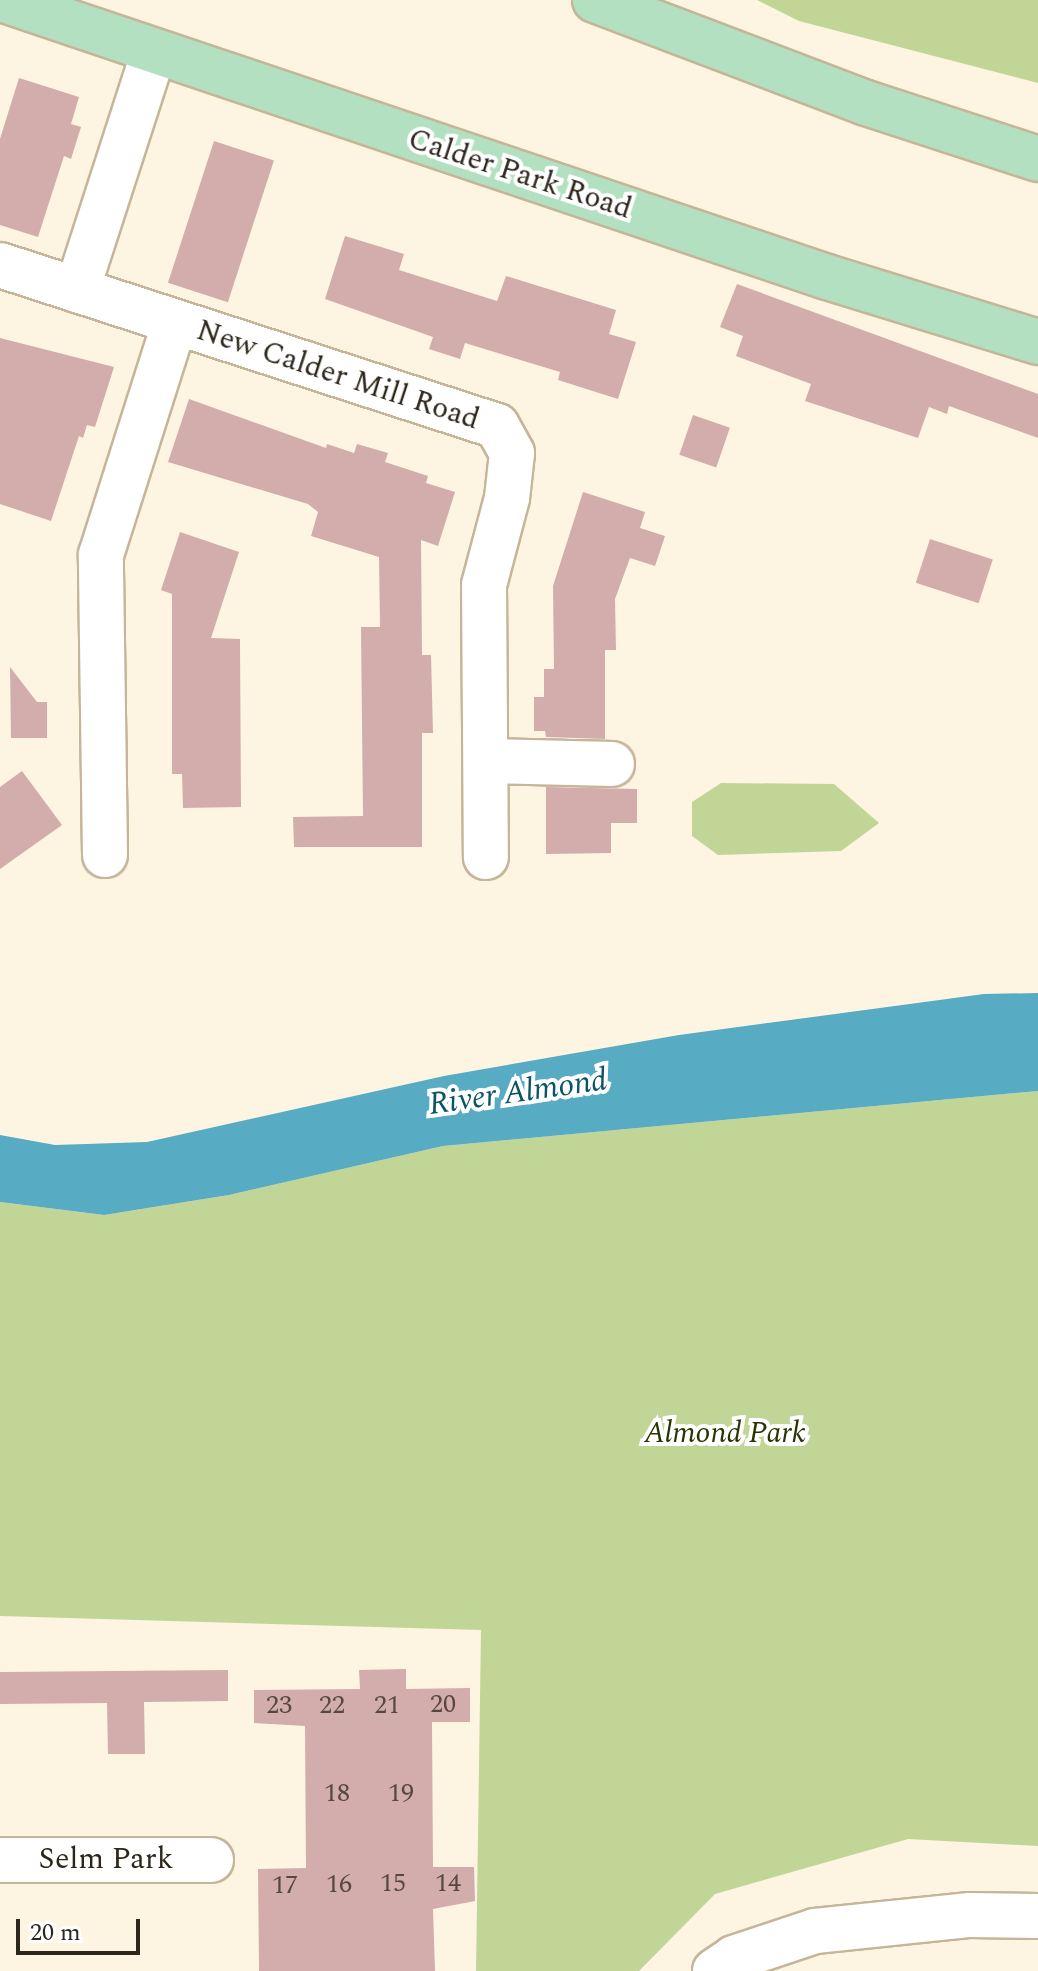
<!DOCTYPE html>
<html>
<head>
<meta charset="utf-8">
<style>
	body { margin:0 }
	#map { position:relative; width:1038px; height:1971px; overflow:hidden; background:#fef4e2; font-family:Spectral,serif }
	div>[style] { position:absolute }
	.green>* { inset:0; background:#c1d596 }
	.water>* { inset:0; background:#57abc2 }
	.building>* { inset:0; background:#d2adab; transform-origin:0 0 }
	.roads { filter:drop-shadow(2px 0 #c5b599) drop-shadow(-2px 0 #c5b599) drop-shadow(0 2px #c5b599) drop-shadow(0 -2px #c5b599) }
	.minor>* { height:44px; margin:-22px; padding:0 22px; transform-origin:22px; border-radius:22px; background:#fff }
	.major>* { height:44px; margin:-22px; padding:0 22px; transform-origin:22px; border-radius:22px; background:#b2e0c0 }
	span { translate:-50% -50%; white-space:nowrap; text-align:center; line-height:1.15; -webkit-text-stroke:8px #fff; paint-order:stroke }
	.number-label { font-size:26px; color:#56483f }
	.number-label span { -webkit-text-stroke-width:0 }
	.street-label { font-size:30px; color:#2c261b }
	.park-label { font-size:30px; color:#293403; font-style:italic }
	.water-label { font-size:32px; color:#0a5465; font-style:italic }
	.scale { position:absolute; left:16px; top:1919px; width:124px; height:36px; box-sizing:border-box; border:4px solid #2c261b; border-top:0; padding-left:10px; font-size:24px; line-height:28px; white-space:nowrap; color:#2c261b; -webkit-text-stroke:6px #fff; paint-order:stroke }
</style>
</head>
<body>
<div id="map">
	<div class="green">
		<i style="clip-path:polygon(757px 0,1038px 0,1038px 83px,799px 21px)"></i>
		<i style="clip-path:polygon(721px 783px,834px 784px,879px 823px,841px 851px,718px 855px,692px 836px,692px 802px)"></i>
		<i style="clip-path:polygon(1038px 1091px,1038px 1846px,908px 1839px,715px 1894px,639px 1971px,476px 1971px,481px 1630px,0 1616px,0 1202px,104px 1215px,229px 1195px,443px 1146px)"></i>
	</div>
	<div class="water">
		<i style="clip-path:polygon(1038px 993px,1038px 1091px,443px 1146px,229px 1195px,104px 1215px,0 1202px,0 1135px,55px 1145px,147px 1142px,444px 1076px,679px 1035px,984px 994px)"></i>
	</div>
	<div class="building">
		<i style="clip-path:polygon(19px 78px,79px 97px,71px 124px,81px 127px,71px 159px,64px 156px,38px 237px,0 225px,0 139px)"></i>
		<i style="left:214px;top:141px;width:63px;height:149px;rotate:18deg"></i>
		<i style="clip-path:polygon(345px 236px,404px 254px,399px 270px,497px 301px,506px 276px,616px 310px,609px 334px,636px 342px,618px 399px,558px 380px,560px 372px,465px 343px,460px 359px,429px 349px,433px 337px,325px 299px)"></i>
		<i style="clip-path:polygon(737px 284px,1038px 394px,1038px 438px,949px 406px,947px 414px,929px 407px,918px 438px,805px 401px,811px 384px,736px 356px,743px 336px,720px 327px)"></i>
		<i style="clip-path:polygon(0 338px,114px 367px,95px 427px,87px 425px,83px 438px,79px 436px,51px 521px,0 504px)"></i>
		<i style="clip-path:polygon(189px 399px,326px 448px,327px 444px,354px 453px,357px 444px,388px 453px,385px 462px,428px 476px,426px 483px,455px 492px,438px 546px,421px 540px,422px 655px,431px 655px,433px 733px,422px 733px,422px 847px,294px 847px,293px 817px,363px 816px,361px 627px,380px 627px,379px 557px,311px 536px,318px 512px,308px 504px,168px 462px)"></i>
		<i style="left:693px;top:415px;width:39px;height:42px;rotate:19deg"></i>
		<i style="clip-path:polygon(583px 492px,645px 512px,640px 528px,665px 536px,655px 566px,630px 558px,615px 599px,616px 650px,605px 650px,605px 739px,546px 737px,545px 731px,534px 731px,534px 697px,544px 697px,544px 669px,554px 669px,553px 586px)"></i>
		<i style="clip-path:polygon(180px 532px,239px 552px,211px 638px,240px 639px,241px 807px,183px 808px,182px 774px,172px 774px,172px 594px,161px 590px)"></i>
		<i style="left:930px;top:539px;width:66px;height:46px;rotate:18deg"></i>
		<i style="clip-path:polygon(10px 667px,37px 702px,47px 702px,47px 738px,11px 738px)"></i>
		<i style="clip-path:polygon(22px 771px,62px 825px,0 869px,0 787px)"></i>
		<i style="clip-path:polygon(546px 787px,637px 789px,637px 823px,611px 823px,611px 853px,546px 854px)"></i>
		<i style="clip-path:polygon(406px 1669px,406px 1689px,470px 1688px,470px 1722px,432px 1722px,433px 1867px,474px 1867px,475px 1901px,433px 1909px,435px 1971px,259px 1971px,258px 1869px,306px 1868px,305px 1726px,254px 1723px,254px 1690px,360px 1689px,359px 1670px)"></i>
		<i style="clip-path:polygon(228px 1670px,228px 1701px,144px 1702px,145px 1754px,108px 1754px,107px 1703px,0 1704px,0 1672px)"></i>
	</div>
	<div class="roads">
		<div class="minor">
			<i style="left:0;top:265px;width:522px;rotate:17.95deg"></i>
			<i style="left:497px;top:426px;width:31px;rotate:61deg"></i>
			<i style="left:512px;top:453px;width:45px;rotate:96.3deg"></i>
			<i style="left:507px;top:498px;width:90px;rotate:104.8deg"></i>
			<i style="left:484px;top:585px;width:272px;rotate:89.6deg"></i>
			<i style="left:77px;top:290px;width:250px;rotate:-72.1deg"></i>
			<i style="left:489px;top:761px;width:123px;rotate:1.4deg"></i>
			<i style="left:105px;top:855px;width:300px;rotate:-90.8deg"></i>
			<i style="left:101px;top:555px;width:244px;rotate:-72.4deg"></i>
			<i style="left:0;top:1860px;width:211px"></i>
			<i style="left:715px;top:1971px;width:23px;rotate:-34deg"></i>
			<i style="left:734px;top:1958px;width:85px;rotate:-18.4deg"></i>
			<i style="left:815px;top:1931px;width:156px;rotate:-5.9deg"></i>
			<i style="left:970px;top:1915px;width:68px;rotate:0.8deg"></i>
		</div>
		<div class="major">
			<i style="left:4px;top:0;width:868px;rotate:18.6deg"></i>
			<i style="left:827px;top:277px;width:221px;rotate:17.1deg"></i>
			<i style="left:595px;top:0;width:290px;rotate:20.8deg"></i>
			<i style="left:866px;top:103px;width:181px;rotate:18deg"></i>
		</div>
	</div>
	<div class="number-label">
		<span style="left:443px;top:1705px">20</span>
		<span style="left:279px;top:1706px">23</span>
		<span style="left:332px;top:1706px">22</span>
		<span style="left:387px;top:1706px">21</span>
		<span style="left:337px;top:1794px">18</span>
		<span style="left:401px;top:1794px">19</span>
		<span style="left:393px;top:1884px">15</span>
		<span style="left:448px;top:1884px">14</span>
		<span style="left:339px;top:1885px">16</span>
		<span style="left:285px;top:1886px">17</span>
	</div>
	<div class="street-label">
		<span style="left:520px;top:174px;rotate:18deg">Calder Park Road</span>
		<span style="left:338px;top:375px;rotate:18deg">New Calder Mill Road</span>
		<span style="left:106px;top:1859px">Selm Park</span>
	</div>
	<div class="park-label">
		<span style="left:725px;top:1433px">Almond Park</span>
	</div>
	<div class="water-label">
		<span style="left:518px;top:1093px;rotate:-8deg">River Almond</span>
	</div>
	<div class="scale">20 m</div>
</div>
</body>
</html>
